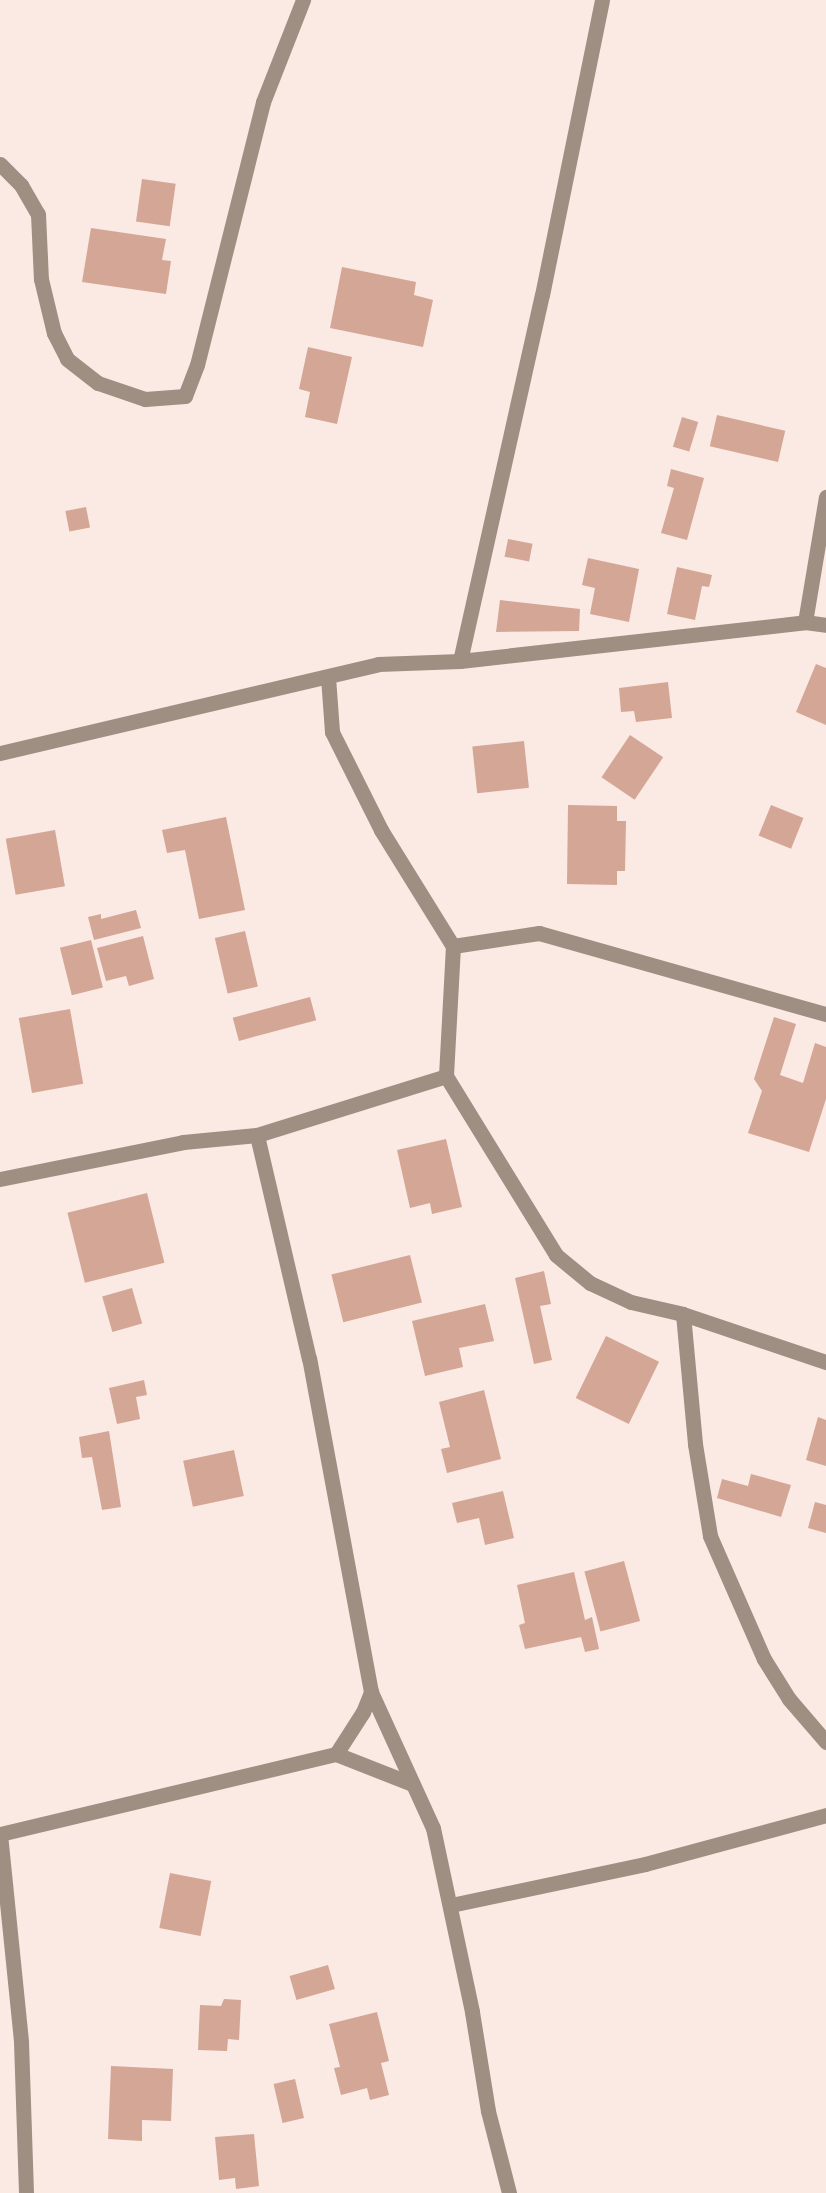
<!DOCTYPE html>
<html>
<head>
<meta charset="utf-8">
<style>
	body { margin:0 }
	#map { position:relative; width:826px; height:2193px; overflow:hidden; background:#fbe9e3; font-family:"Fira Sans Condensed",sans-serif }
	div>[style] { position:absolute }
	.building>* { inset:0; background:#d4a695; transform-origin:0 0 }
	.minor>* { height:15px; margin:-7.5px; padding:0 7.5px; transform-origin:7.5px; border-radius:7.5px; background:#9f8e82 }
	span { translate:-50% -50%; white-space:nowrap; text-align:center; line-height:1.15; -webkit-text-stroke:4.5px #fefaf9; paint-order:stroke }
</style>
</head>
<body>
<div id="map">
	<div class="building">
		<i style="left:142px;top:179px;width:34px;height:43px;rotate:8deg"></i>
		<i style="clip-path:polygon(91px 228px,166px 239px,162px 260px,171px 261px,166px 294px,82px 282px)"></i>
		<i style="clip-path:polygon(342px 267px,416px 282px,414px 295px,433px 300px,423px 347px,330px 328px)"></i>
		<i style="clip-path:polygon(308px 347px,352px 357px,337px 424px,305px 417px,310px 392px,299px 389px)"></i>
		<i style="left:717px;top:415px;width:70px;height:32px;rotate:13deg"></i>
		<i style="left:682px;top:417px;width:17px;height:31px;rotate:17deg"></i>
		<i style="clip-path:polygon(671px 469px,704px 478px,687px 540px,661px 533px,674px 488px,667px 486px)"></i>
		<i style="left:86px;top:507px;width:21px;height:21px;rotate:79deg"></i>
		<i style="left:508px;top:539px;width:25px;height:18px;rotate:11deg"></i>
		<i style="clip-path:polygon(588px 558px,639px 569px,629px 622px,590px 614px,595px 588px,582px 585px)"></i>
		<i style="clip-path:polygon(677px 567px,712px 575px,709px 587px,702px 586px,695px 620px,667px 614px)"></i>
		<i style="clip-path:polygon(500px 600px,580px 609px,579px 631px,496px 632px)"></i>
		<i style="clip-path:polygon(816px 664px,826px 668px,826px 725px,796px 712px)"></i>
		<i style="clip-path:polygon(668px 682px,672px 718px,636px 722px,634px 711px,621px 712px,619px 688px)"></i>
		<i style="left:630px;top:735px;width:40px;height:51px;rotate:34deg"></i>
		<i style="left:524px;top:741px;width:47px;height:52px;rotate:84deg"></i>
		<i style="clip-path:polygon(568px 805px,617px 806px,617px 821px,626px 821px,625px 871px,617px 871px,617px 885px,567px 884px)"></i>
		<i style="left:771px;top:805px;width:35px;height:33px;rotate:22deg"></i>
		<i style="clip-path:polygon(226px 817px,245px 910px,199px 919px,185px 850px,167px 853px,162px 830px)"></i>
		<i style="left:55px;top:830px;width:57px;height:50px;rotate:80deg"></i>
		<i style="clip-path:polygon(136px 910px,141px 928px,94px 940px,88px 917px,101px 914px,101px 919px)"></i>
		<i style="left:245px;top:931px;width:57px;height:31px;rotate:77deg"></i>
		<i style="clip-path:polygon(143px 936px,154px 979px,129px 986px,126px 976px,106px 981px,97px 948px)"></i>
		<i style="left:91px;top:940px;width:49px;height:32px;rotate:76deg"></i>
		<i style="left:310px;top:997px;width:24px;height:80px;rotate:75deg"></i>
		<i style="left:70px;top:1009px;width:76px;height:52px;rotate:80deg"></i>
		<i style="clip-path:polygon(774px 1017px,796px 1024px,780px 1075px,803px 1083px,815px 1043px,826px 1047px,826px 1099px,809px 1152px,748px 1133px,762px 1091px,754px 1079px)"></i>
		<i style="clip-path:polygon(446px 1139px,462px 1207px,432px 1214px,430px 1203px,410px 1208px,397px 1150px)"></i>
		<i style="left:147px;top:1193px;width:72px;height:82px;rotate:76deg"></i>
		<i style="left:410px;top:1255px;width:49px;height:81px;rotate:76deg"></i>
		<i style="clip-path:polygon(544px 1271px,551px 1304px,540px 1306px,552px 1360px,534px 1364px,515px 1278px)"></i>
		<i style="left:132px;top:1288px;width:37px;height:31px;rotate:74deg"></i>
		<i style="clip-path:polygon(485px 1304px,494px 1341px,459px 1348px,463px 1367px,425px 1376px,412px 1321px)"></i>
		<i style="left:606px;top:1336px;width:59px;height:69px;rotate:26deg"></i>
		<i style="clip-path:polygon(144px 1380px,147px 1395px,136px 1397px,140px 1419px,117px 1424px,109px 1388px)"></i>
		<i style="clip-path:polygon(484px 1390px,501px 1459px,447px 1473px,441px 1449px,450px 1447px,439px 1402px)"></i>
		<i style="clip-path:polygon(818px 1417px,826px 1420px,826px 1466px,806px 1460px)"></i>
		<i style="clip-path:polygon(109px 1431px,121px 1507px,102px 1510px,92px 1457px,82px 1458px,79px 1437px)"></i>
		<i style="left:234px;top:1450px;width:47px;height:52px;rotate:78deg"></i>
		<i style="clip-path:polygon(751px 1474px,791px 1485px,781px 1517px,717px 1498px,722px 1479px,748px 1486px)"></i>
		<i style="clip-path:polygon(503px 1491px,514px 1538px,485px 1545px,479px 1518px,457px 1523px,452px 1503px)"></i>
		<i style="clip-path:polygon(815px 1502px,826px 1505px,826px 1533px,808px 1528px)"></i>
		<i style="left:624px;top:1561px;width:62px;height:41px;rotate:75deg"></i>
		<i style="clip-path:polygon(574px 1572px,585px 1620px,592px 1617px,599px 1649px,585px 1652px,581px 1637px,525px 1649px,519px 1625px,525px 1623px,517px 1585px)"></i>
		<i style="left:170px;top:1873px;width:42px;height:56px;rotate:11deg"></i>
		<i style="left:328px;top:1965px;width:25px;height:40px;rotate:74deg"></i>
		<i style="clip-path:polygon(224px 1999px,241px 2000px,239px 2040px,228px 2039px,227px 2051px,198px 2050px,200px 2005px,221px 2006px)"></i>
		<i style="clip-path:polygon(377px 2012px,389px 2061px,381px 2063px,389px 2095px,370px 2100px,367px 2088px,341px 2095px,334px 2068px,340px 2067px,329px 2024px)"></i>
		<i style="clip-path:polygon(111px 2066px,173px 2069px,171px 2121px,142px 2120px,142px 2141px,108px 2139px)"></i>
		<i style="left:295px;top:2079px;width:40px;height:22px;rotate:77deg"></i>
		<i style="clip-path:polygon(254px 2134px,259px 2186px,236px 2189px,235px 2178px,219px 2180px,215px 2137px)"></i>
	</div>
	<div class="minor">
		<i style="left:0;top:164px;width:30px;rotate:45deg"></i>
		<i style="left:21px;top:185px;width:34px;rotate:60deg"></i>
		<i style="left:38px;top:214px;width:65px;rotate:87.4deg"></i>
		<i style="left:41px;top:279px;width:56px;rotate:76.5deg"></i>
		<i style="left:54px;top:333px;width:29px;rotate:63deg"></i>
		<i style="left:67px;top:359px;width:39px;rotate:38deg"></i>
		<i style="left:98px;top:383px;width:50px;rotate:18.8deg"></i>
		<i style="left:145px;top:399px;width:40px;rotate:-4.3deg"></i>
		<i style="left:185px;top:396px;width:33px;rotate:-69deg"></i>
		<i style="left:197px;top:365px;width:271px;rotate:-75.9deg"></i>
		<i style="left:263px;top:102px;width:110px;rotate:-68.6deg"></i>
		<i style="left:805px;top:622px;width:127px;rotate:-80.5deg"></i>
		<i style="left:460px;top:661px;width:375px;rotate:-77.4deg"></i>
		<i style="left:542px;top:295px;width:301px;rotate:-78.5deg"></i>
		<i style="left:328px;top:677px;width:55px;rotate:85.8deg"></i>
		<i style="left:332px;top:732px;width:110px;rotate:63.4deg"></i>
		<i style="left:381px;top:830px;width:137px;rotate:58.2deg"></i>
		<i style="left:453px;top:946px;width:130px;rotate:93.1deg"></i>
		<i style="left:446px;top:1076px;width:210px;rotate:58.4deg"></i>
		<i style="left:556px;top:1255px;width:44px;rotate:39.5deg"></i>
		<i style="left:590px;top:1283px;width:45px;rotate:24.9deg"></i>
		<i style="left:631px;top:1302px;width:53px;rotate:13deg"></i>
		<i style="left:683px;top:1314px;width:151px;rotate:18.6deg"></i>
		<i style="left:0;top:753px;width:388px;rotate:-13.2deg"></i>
		<i style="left:378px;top:664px;width:82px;rotate:-2.1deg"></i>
		<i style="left:460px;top:661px;width:347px;rotate:-6.4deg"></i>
		<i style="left:805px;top:622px;width:21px;rotate:8deg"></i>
		<i style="left:453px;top:946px;width:87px;rotate:-8.6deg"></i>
		<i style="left:539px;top:933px;width:298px;rotate:15.8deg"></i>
		<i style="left:0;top:1179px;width:187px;rotate:-11.4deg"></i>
		<i style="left:183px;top:1142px;width:74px;rotate:-5.4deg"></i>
		<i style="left:257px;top:1135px;width:198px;rotate:-17.3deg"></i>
		<i style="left:683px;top:1314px;width:131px;rotate:84.7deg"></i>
		<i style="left:695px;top:1444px;width:93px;rotate:80.7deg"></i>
		<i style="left:710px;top:1536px;width:134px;rotate:66.3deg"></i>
		<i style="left:764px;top:1659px;width:47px;rotate:58deg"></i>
		<i style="left:789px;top:1699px;width:57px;rotate:49.3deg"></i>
		<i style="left:371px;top:1692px;width:149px;rotate:65.5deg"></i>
		<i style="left:433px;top:1828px;width:188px;rotate:78deg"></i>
		<i style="left:472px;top:2012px;width:100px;rotate:80.8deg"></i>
		<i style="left:488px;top:2111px;width:85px;rotate:75.6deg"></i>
		<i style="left:336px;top:1754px;width:82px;rotate:21.5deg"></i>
		<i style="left:0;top:1834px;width:345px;rotate:-13.4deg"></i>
		<i style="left:336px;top:1754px;width:50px;rotate:-57.3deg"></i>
		<i style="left:363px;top:1712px;width:22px;rotate:-68deg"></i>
		<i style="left:371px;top:1692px;width:339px;rotate:-100.5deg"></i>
		<i style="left:309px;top:1359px;width:230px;rotate:-103.1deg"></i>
		<i style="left:0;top:1834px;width:209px;rotate:84.2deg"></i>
		<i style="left:21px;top:2042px;width:151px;rotate:88.1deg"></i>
		<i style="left:451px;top:1905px;width:198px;rotate:-11.9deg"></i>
		<i style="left:645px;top:1864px;width:188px;rotate:-15.1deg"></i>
	</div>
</div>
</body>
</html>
